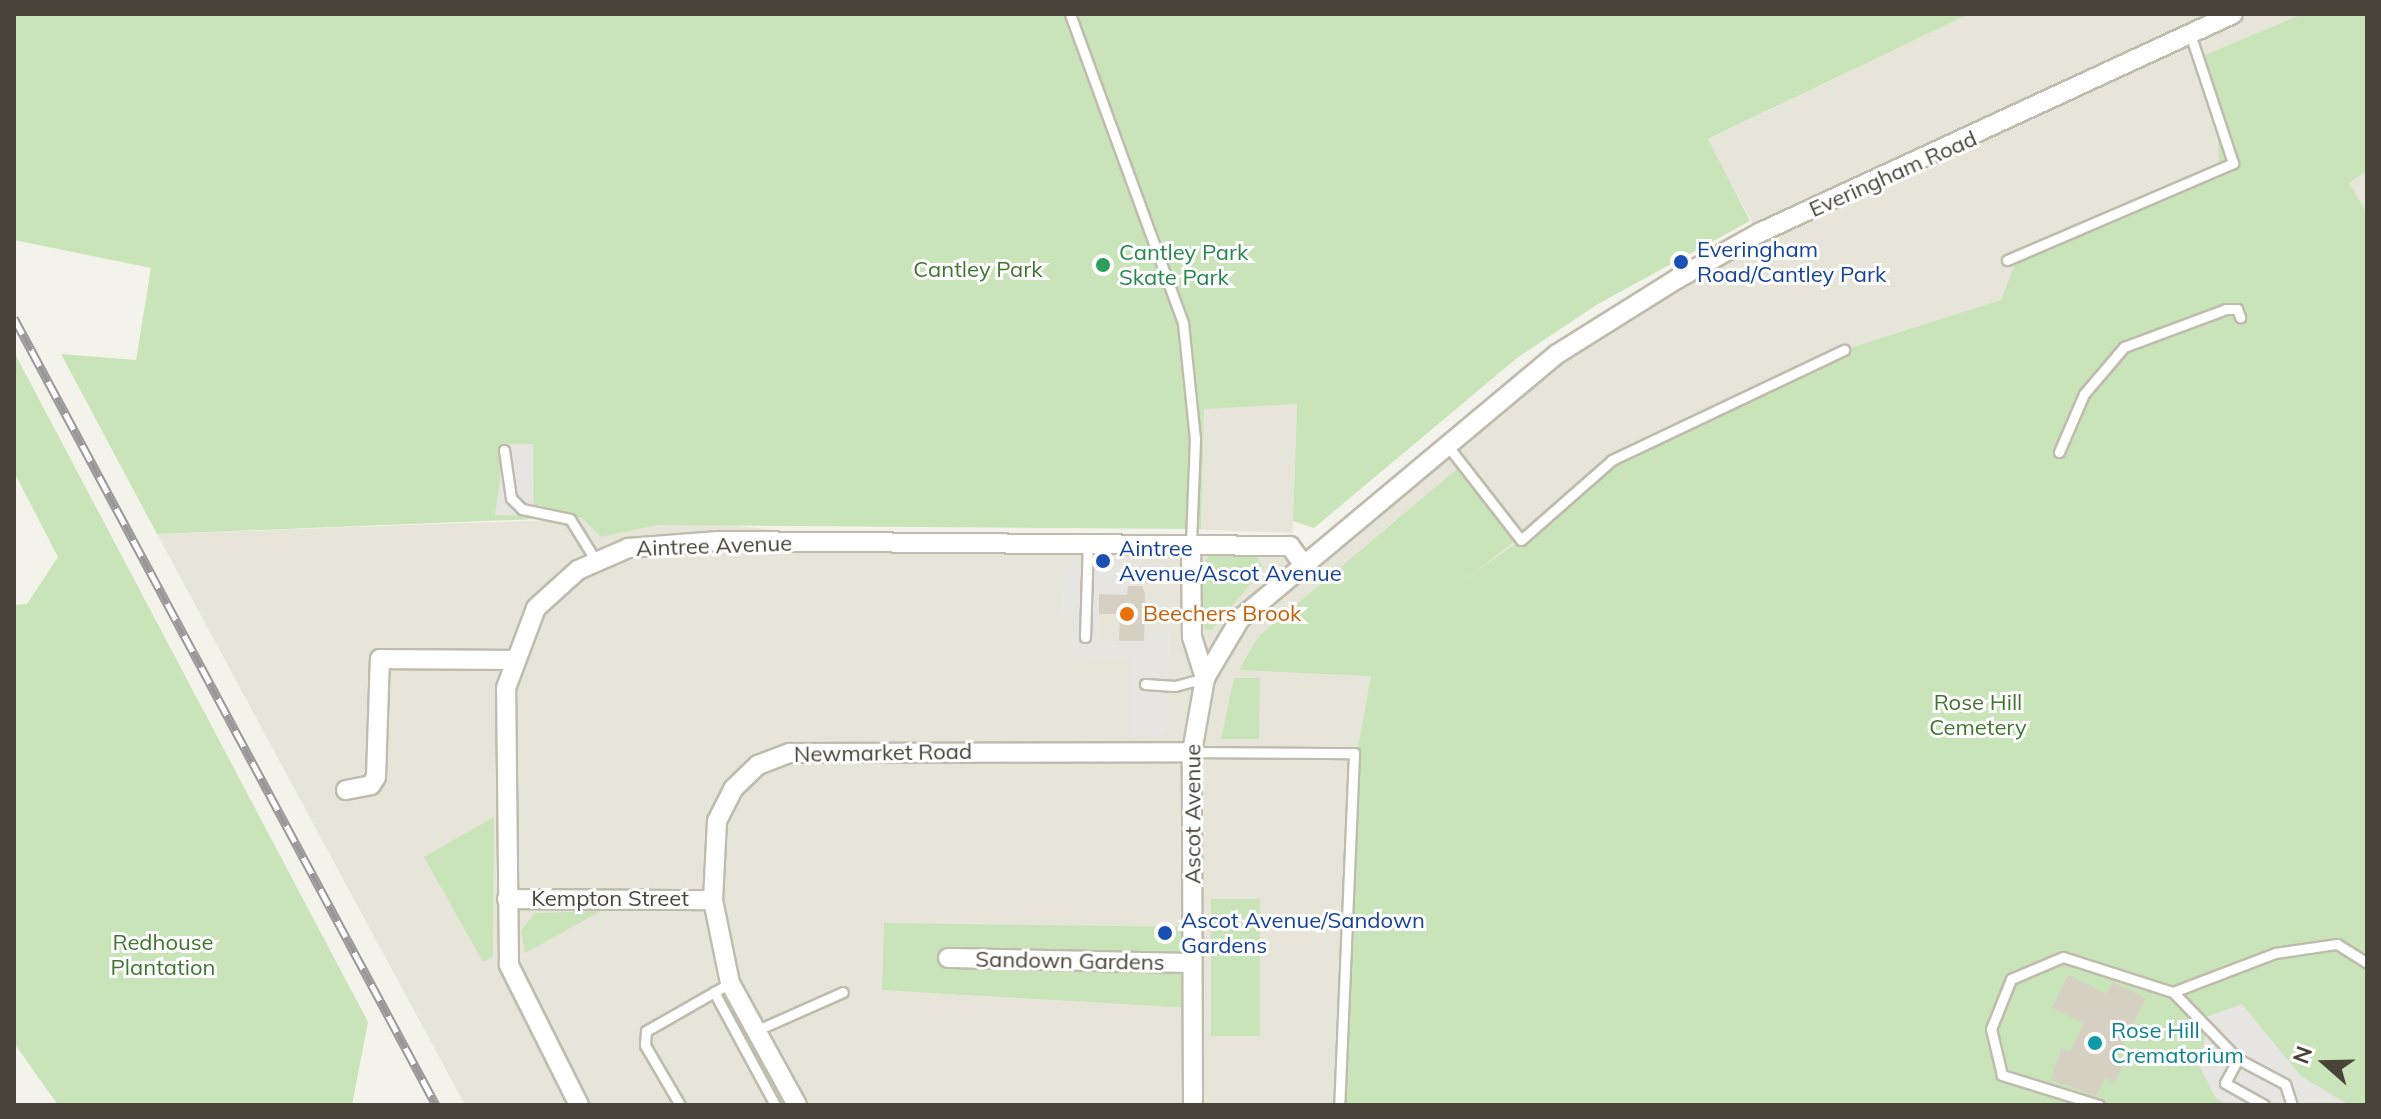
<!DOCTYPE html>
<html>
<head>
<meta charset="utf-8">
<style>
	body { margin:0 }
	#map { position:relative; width:2381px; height:1119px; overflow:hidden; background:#f4f3eb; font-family:Mulish,sans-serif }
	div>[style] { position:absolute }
	.residential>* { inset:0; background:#e7e5da; transform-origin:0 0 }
	.green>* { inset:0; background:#c9e4b8; transform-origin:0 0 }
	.parking>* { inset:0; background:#e6e5e2 }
	.building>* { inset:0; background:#d5d0c1 }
	.roads { filter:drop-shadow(2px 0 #bfbcae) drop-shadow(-2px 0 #bfbcae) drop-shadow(0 2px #bfbcae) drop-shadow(0 -2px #bfbcae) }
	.service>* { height:9px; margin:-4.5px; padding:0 4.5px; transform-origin:4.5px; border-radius:4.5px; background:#fff }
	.minor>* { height:18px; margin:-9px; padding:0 9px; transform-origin:9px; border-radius:9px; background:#fff }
	.rail>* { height:9px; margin-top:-4.5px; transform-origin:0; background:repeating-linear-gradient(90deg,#fff 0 18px,#989898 0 36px); box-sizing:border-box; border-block:2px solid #989898 }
	.dots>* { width:22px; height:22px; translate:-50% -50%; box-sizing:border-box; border:4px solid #fff; border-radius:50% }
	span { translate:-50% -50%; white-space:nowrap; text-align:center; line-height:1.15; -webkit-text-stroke:6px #fff; paint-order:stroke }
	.street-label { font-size:22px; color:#484439 }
	.transit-label { font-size:22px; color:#164399 }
	.left { translate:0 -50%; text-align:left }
	.leisure-label { font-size:22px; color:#27864d }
	.park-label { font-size:22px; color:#407531 }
	.food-label { font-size:22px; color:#c56008 }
	.culture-label { font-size:22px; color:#0d838f }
	.frame { position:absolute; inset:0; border:16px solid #484439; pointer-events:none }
	.north { position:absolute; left:2285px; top:1023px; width:80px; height:80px; -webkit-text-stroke:6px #fff; paint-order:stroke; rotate:290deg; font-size:22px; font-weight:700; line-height:32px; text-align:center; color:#484439 }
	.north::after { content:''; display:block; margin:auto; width:28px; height:36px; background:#484439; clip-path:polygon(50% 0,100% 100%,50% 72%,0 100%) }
</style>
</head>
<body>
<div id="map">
	<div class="residential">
		<i style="clip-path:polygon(1969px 14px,2367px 14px,2367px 1105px,465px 1105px,157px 534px,583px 519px,601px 537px,658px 525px,722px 524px,904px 545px,1290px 546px,1304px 564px,1557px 354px,1758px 233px,1707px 140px)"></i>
		<i style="left:1297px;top:404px;width:129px;height:93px;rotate:92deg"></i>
	</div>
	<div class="green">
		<i style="clip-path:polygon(14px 14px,1969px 14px,1708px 139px,1750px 221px,1598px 304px,1517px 358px,1314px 528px,1293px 521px,1297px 404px,1204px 409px,1201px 529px,658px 525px,601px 537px,583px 519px,539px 505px,538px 519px,157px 534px,61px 354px,136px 360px,151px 268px,14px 240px)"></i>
		<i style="clip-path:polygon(2303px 14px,2367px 14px,2367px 171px,2349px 183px,2367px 213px,2367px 1105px,1339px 1105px,1355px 764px,1371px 676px,1239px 670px,1258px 637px,1457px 469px,1514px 542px,1463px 581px,1521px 540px,1612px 460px,1844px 350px,2001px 300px,2015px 264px,2220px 175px,2217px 123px,2193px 60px)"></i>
		<i style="clip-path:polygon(14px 352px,368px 1022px,352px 1105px,58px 1105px,14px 1043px,14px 605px,27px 604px,58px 557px,14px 472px)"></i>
		<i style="clip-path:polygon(1212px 552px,1254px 553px,1264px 568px,1212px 630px,1205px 630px,1201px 566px)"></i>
		<i style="clip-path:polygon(1234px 678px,1260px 678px,1259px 739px,1221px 739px)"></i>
		<i style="clip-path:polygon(494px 817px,493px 957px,483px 962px,424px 857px)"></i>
		<i style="left:1211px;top:899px;width:49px;height:137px"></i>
		<i style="clip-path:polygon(601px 911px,525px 953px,521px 931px,534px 913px)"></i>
		<i style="clip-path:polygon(884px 923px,1193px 927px,1192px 1008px,882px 990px)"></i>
	</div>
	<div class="parking">
		<i style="clip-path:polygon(505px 444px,533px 444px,534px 516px,495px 515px)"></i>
		<i style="clip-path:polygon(1064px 563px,1161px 564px,1167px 570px,1169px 577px,1128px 586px,1127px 595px,1100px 594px,1099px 614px,1100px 641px,1144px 641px,1144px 633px,1170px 632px,1168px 727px,1163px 734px,1130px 737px,1131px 658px,1071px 657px,1071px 616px,1061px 615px)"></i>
		<i style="clip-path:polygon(2242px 1004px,2301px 1076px,2349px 1105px,2226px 1105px,2215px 1097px,2200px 1067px,2208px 1016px)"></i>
	</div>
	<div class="building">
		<i style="clip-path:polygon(1128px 586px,1142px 586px,1145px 593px,1144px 641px,1119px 641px,1120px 614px,1099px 614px,1099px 594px,1127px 595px)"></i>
		<i style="clip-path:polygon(2068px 975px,2106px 994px,2113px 982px,2146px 998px,2117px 1057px,2125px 1061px,2114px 1083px,2105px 1078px,2096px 1096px,2051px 1080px,2061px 1048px,2070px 1052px,2084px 1023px,2052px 1008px)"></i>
	</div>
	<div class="roads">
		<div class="service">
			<i style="left:1070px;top:14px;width:329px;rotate:69.9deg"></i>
			<i style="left:1183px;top:323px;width:117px;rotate:84.1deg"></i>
			<i style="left:1195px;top:439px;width:106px;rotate:92.2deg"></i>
			<i style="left:2007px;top:260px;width:246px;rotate:-23.2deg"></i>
			<i style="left:2233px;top:163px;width:136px;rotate:-108.4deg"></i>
			<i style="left:1447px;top:445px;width:120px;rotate:52.1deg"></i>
			<i style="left:1521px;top:540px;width:121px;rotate:-41.3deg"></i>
			<i style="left:1612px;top:460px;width:257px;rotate:-25.4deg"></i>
			<i style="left:504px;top:450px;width:49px;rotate:81.7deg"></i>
			<i style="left:511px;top:498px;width:16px;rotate:45deg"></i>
			<i style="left:522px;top:509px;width:49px;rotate:11.8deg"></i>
			<i style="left:570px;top:519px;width:49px;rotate:58.2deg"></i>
			<i style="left:2059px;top:452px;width:63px;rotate:-66.7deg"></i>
			<i style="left:2084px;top:394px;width:62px;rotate:-49.6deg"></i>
			<i style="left:2124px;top:347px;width:109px;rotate:-20.4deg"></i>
			<i style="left:2226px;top:309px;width:11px"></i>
			<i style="left:2237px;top:309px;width:9px;rotate:69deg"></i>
			<i style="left:1085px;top:637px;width:93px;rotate:-88.2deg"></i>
			<i style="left:1145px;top:684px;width:30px;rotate:4deg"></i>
			<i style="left:1175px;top:686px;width:31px;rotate:-15deg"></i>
			<i style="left:1192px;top:752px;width:162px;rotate:0.4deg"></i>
			<i style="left:1354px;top:753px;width:352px;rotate:92.4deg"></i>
			<i style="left:714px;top:992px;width:128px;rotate:61.6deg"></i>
			<i style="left:2173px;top:992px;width:93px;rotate:45.9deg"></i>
			<i style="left:755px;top:1031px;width:96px;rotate:-23.9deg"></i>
			<i style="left:680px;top:1105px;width:69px;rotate:-120.3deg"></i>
			<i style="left:645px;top:1045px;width:14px;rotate:-86deg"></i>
			<i style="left:646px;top:1031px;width:97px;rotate:-29.7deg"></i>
			<i style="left:2099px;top:1105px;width:102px;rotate:-162.8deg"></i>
			<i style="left:2002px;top:1075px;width:47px;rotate:-103.4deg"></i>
			<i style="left:1991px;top:1029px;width:54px;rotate:-68.2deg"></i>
			<i style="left:2011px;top:979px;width:56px;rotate:-22.9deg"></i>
			<i style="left:2063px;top:957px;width:115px;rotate:17.7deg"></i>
			<i style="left:2173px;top:992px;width:109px;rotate:-20.9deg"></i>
			<i style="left:2275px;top:953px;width:63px;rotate:-8.3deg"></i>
			<i style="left:2337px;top:944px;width:36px;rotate:32deg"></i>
			<i style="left:2264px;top:1105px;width:45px;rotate:-150.6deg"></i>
			<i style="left:2225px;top:1083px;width:27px;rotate:-62deg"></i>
			<i style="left:2238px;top:1059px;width:53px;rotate:28deg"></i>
			<i style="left:2285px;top:1084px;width:22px;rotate:72deg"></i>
		</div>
		<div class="minor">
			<i style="left:1191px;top:545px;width:92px;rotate:89.4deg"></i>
			<i style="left:1192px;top:637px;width:43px;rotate:72.4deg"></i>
			<i style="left:346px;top:790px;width:25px;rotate:-11deg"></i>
			<i style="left:371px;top:785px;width:9px;rotate:-58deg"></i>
			<i style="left:376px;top:777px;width:118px;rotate:-88.1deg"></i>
			<i style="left:380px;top:659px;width:132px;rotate:0.4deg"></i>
			<i style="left:507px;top:899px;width:206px;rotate:0.3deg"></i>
			<i style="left:948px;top:958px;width:244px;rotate:1.2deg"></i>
			<i style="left:579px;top:1105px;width:157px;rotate:-116.6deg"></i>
			<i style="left:509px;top:965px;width:277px;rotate:-90.6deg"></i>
			<i style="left:506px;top:688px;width:85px;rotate:-69.4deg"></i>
			<i style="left:536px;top:608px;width:57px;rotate:-42.1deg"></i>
			<i style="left:578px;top:570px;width:55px;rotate:-23.7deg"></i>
			<i style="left:628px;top:548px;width:91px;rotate:-4.4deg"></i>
			<i style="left:719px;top:541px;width:571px;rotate:0.5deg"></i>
			<i style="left:1290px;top:546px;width:24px;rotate:54deg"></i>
			<i style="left:797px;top:1105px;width:139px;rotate:-118.8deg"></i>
			<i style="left:730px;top:983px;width:85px;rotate:-101.6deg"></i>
			<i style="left:713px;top:900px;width:79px;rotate:-87.1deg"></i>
			<i style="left:717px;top:821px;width:36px;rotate:-63deg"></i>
			<i style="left:733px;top:789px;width:35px;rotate:-44deg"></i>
			<i style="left:758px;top:765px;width:34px;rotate:-21deg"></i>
			<i style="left:790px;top:753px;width:402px;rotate:-0.1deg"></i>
			<i style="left:1193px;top:1105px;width:353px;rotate:-90.2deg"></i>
			<i style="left:1192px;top:752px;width:75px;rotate:-80deg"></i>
			<i style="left:1205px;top:678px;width:69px;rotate:-59.3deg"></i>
			<i style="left:1240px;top:619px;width:413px;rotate:-39.9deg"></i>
			<i style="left:1557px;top:354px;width:142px;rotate:-32deg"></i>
			<i style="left:1677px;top:279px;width:94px;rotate:-29.3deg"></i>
			<i style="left:1759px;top:233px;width:522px;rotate:-24.8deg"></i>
		</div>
	</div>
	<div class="rail">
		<i style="left:14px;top:318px;width:893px;rotate:61.8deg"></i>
	</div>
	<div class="dots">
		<i style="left:1681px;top:262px;background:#1a4fb4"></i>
		<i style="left:1103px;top:265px;background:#2e9e5b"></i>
		<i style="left:1103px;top:561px;background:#1a4fb4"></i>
		<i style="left:1127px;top:614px;background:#e8710a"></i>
		<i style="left:1165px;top:933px;background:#1a4fb4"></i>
		<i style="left:2095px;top:1043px;background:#0f9aa8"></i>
	</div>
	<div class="street-label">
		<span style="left:1893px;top:174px;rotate:-24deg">Everingham Road</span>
		<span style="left:714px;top:546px;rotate:-2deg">Aintree Avenue</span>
		<span style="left:883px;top:753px;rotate:-1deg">Newmarket Road</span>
		<span style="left:1193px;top:814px;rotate:-90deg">Ascot Avenue</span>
		<span style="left:610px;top:899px">Kempton Street</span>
		<span style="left:1070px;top:961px;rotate:1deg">Sandown Gardens</span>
	</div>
	<div class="transit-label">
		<span class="left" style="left:1697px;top:262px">Everingham<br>Road/Cantley Park</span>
		<span class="left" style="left:1119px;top:561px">Aintree<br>Avenue/Ascot Avenue</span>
		<span class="left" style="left:1181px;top:933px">Ascot Avenue/Sandown<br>Gardens</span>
	</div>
	<div class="leisure-label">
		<span class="left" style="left:1119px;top:265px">Cantley Park<br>Skate Park</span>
	</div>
	<div class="park-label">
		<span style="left:978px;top:270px">Cantley Park</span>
		<span style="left:1978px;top:715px">Rose Hill<br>Cemetery</span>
		<span style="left:163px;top:955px">Redhouse<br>Plantation</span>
	</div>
	<div class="food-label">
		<span class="left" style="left:1143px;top:614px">Beechers Brook</span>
	</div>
	<div class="culture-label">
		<span class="left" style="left:2111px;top:1043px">Rose Hill<br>Crematorium</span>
	</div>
	<div class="frame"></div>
	<div class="north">N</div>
</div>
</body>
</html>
